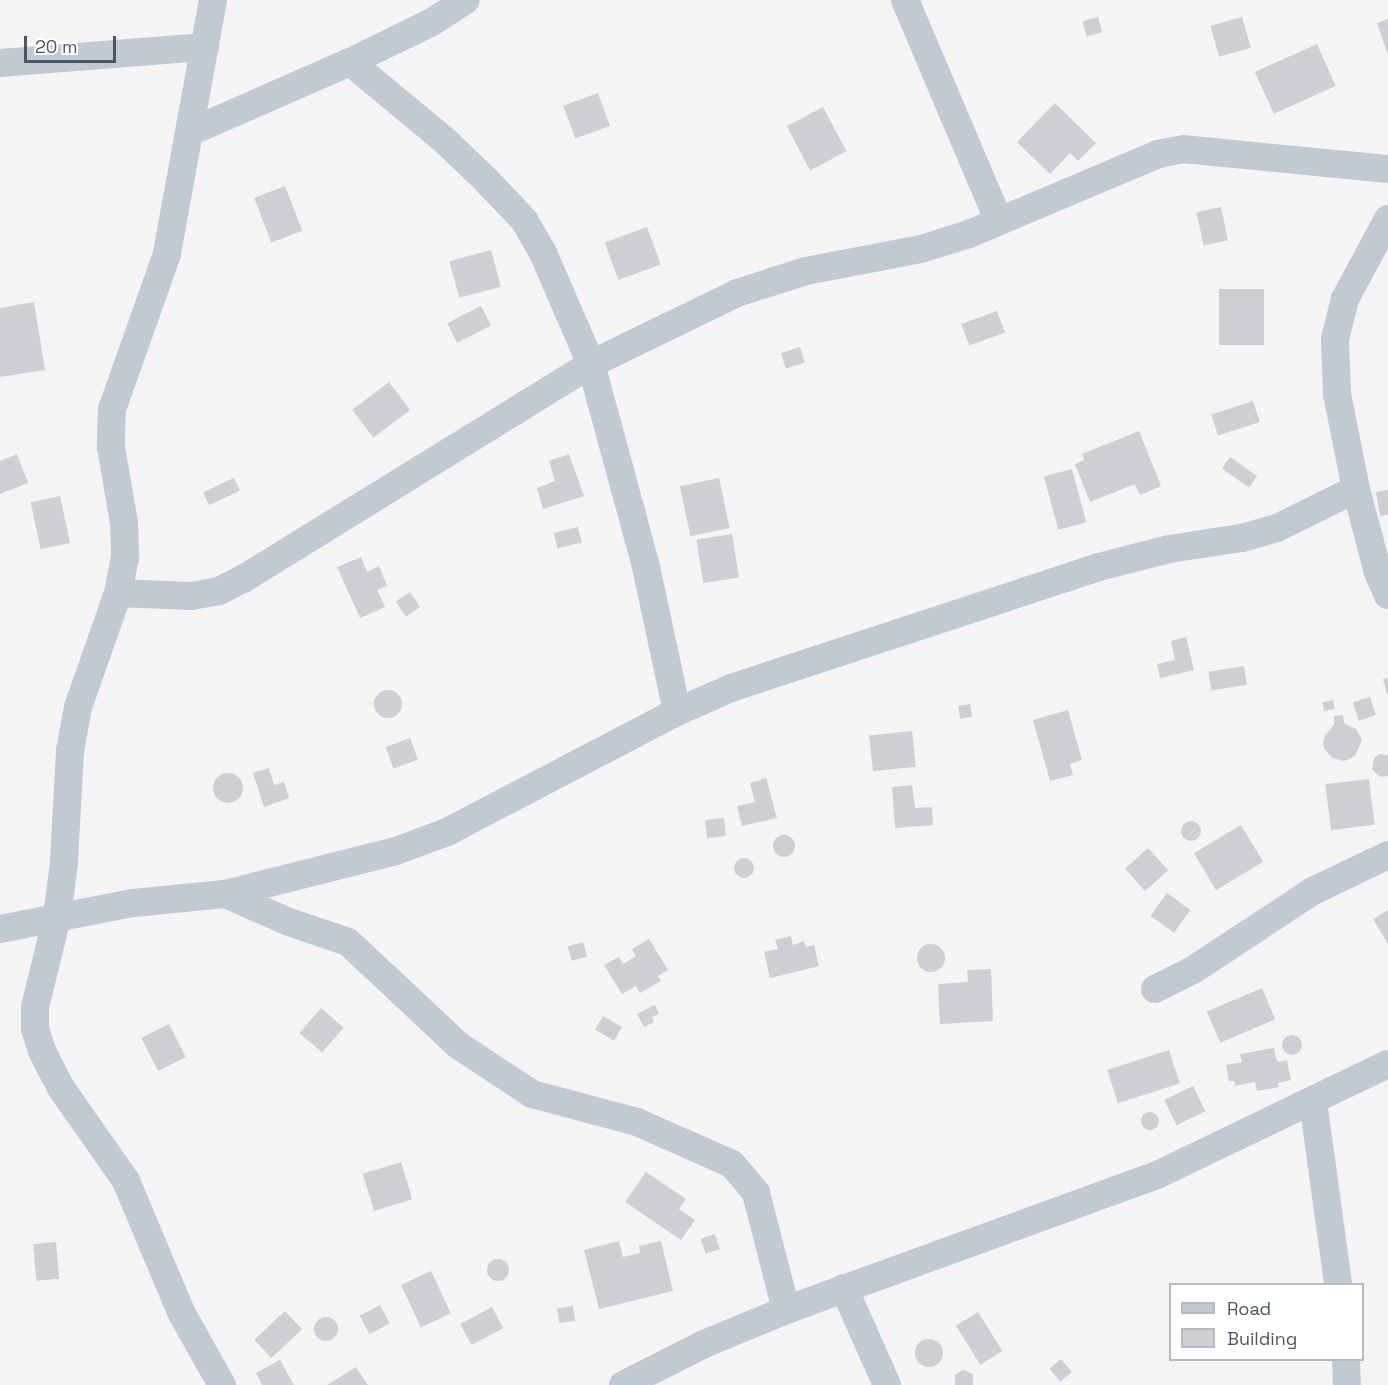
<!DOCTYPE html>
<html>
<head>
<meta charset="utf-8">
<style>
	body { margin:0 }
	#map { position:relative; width:1388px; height:1385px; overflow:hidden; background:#f5f3f3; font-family:"Space Grotesk",sans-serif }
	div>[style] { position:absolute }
	.building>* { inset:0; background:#cdcfd5; transform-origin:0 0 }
	.round { border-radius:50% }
	.street>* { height:28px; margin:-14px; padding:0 14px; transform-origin:14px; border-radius:14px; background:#c1cad2 }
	span { translate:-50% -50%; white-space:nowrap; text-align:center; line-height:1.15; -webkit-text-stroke:4.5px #fff; paint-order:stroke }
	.legend { position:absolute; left:1169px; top:1283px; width:195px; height:78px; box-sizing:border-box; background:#fff; border:2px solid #b7bbc0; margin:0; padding:8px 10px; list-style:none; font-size:18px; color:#4a5661 }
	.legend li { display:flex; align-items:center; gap:12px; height:30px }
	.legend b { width:30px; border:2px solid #b7bbc0 }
	.scale { position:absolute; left:24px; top:36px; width:92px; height:27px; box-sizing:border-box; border:3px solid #4a5661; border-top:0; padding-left:8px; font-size:18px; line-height:21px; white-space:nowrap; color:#4a5661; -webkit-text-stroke:4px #fff; paint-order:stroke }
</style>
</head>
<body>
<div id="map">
	<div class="building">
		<i style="left:1098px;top:17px;width:16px;height:16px;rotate:75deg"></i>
		<i style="left:1242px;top:17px;width:32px;height:33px;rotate:74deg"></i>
		<i style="clip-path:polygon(1388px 19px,1388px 55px,1377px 23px)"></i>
		<i style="left:1317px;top:44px;width:46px;height:68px;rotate:66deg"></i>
		<i style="left:598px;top:93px;width:35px;height:37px;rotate:70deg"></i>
		<i style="clip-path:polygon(1055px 103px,1096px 143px,1078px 161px,1070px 153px,1050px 174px,1017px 142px)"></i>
		<i style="left:823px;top:107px;width:50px;height:41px;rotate:62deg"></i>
		<i style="left:285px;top:186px;width:48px;height:33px;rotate:69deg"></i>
		<i style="left:1221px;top:207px;width:34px;height:25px;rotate:78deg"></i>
		<i style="left:647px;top:227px;width:40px;height:45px;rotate:70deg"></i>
		<i style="left:491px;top:250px;width:38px;height:43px;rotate:75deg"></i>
		<i style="left:1219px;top:289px;width:45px;height:56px"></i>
		<i style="clip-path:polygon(34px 302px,45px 370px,0 377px,0 308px)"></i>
		<i style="left:481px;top:306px;width:22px;height:38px;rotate:63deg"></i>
		<i style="left:997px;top:311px;width:23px;height:38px;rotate:70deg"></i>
		<i style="left:800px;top:347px;width:16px;height:20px;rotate:72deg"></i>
		<i style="left:389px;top:382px;width:35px;height:46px;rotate:53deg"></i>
		<i style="left:1253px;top:401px;width:22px;height:44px;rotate:72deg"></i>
		<i style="clip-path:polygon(1139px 431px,1161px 486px,1140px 495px,1135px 484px,1090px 502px,1075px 464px,1084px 460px,1082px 454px)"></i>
		<i style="clip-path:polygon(17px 454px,28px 483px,0 494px,0 461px)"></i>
		<i style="clip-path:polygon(569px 454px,584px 496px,543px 509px,537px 488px,555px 481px,549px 461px)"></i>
		<i style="left:1230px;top:457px;width:33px;height:14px;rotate:35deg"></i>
		<i style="left:1072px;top:469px;width:55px;height:29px;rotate:75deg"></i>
		<i style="left:234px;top:478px;width:14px;height:34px;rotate:65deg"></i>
		<i style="left:719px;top:478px;width:51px;height:40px;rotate:78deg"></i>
		<i style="clip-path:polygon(1388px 490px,1388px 515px,1380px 516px,1376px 492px)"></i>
		<i style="left:60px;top:496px;width:48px;height:30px;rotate:78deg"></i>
		<i style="left:578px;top:527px;width:16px;height:25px;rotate:76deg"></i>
		<i style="left:732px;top:534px;width:44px;height:36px;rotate:81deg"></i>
		<i style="clip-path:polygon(361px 557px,367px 572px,379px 566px,387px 586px,377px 590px,385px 607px,360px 618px,337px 567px)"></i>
		<i style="left:410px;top:592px;width:18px;height:17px;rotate:56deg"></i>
		<i style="clip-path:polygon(1186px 637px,1194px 670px,1160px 678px,1157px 664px,1175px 660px,1171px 641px)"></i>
		<i style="left:1244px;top:666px;width:19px;height:36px;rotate:81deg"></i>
		<i style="clip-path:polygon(1388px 678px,1388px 694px,1387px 694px,1383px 679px)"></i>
		<i class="round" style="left:374px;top:690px;width:28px;height:28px"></i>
		<i style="left:1370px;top:697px;width:19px;height:18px;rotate:72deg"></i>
		<i style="left:1333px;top:700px;width:9px;height:11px;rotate:77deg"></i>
		<i style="left:970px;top:704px;width:13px;height:12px;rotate:81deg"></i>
		<i style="clip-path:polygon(1068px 710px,1082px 760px,1070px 764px,1073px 775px,1050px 781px,1033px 720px)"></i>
		<i style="clip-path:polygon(1343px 715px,1344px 723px,1356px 729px,1362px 740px,1355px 756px,1344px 761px,1332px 758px,1324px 748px,1323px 742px,1325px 735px,1334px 725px,1334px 716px)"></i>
		<i style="left:912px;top:731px;width:36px;height:43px;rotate:84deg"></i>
		<i style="left:410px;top:738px;width:23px;height:26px;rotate:70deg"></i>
		<i style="clip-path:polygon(1380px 754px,1388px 755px,1388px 776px,1380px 777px,1372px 769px,1374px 758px)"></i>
		<i style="clip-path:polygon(269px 768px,274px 785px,284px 782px,289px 798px,264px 807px,253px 773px)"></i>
		<i class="round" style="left:213px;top:773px;width:30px;height:30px"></i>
		<i style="clip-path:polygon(766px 778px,777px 818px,742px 826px,737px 806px,755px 802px,750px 783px)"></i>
		<i style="left:1369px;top:779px;width:46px;height:44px;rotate:83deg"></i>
		<i style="clip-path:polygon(912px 785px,915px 808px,932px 807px,933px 825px,895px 828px,892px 787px)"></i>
		<i style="left:724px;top:818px;width:18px;height:19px;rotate:84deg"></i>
		<i class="round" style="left:1181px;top:821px;width:20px;height:20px"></i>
		<i style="left:1241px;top:825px;width:43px;height:55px;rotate:59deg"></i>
		<i class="round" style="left:773px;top:835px;width:22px;height:22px"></i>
		<i style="left:1148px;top:848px;width:30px;height:31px;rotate:48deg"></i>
		<i class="round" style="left:734px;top:858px;width:20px;height:20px"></i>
		<i style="left:1167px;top:893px;width:29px;height:28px;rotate:36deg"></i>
		<i style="clip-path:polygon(1388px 910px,1388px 944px,1373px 919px)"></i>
		<i style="clip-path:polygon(791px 936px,793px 945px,804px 941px,806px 947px,814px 945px,819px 966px,770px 978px,764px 952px,778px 949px,775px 940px)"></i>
		<i style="clip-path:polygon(649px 939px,668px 970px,658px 976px,661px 981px,640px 993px,636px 986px,622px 994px,604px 965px,619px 957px,623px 964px,636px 956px,632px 949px)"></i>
		<i style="left:583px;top:942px;width:15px;height:16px;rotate:74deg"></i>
		<i class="round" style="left:917px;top:944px;width:28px;height:28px"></i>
		<i style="clip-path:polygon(991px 969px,993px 1021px,940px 1024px,938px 984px,968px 982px,967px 970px)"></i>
		<i style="left:1262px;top:988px;width:34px;height:60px;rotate:67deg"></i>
		<i style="clip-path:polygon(655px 1005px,659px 1014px,652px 1017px,654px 1022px,644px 1027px,637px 1014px)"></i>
		<i style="left:321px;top:1008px;width:30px;height:33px;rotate:41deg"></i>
		<i style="left:603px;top:1016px;width:22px;height:16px;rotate:30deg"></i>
		<i style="left:169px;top:1024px;width:37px;height:31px;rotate:63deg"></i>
		<i class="round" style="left:1282px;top:1035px;width:20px;height:20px"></i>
		<i style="clip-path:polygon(1274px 1048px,1277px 1062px,1287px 1060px,1291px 1080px,1278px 1083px,1279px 1087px,1257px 1091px,1255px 1082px,1235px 1086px,1234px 1081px,1229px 1081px,1226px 1065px,1242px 1062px,1240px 1054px)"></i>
		<i style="left:1169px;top:1050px;width:35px;height:65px;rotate:72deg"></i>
		<i style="left:1193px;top:1086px;width:28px;height:32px;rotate:64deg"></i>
		<i class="round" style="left:1141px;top:1112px;width:18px;height:18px"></i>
		<i style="left:401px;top:1162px;width:39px;height:40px;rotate:73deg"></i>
		<i style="clip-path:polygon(646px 1172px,686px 1199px,679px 1209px,695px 1220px,681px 1240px,625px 1202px)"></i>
		<i style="left:715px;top:1234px;width:16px;height:15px;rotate:72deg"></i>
		<i style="clip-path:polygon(619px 1241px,623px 1257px,640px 1253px,639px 1246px,661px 1241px,673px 1291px,599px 1309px,584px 1250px)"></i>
		<i style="left:56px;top:1242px;width:37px;height:23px;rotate:85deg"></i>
		<i class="round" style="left:487px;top:1259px;width:22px;height:22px"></i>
		<i style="left:431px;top:1271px;width:47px;height:33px;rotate:65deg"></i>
		<i style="left:380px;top:1305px;width:21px;height:23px;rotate:62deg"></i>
		<i style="left:573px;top:1306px;width:15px;height:16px;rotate:82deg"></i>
		<i style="left:492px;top:1307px;width:24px;height:36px;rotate:62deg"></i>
		<i style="left:285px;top:1311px;width:25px;height:42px;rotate:47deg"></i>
		<i style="left:978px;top:1312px;width:46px;height:26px;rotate:58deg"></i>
		<i class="round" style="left:314px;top:1317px;width:24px;height:24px"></i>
		<i class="round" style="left:915px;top:1339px;width:28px;height:28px"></i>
		<i style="left:1061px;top:1359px;width:17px;height:15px;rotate:50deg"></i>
		<i style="clip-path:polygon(280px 1360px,294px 1385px,262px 1385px,256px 1373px)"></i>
		<i style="clip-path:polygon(356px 1367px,368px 1385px,327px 1385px)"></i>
		<i style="clip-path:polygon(963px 1370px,973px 1374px,973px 1385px,955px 1385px,955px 1375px)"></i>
	</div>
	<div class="street">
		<i style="left:213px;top:0;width:258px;rotate:100.3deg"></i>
		<i style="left:167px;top:254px;width:164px;rotate:109.5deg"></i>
		<i style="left:112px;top:409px;width:38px;rotate:92deg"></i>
		<i style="left:111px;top:447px;width:77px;rotate:80.3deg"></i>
		<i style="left:124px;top:523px;width:34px;rotate:88deg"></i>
		<i style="left:125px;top:557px;width:37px;rotate:101deg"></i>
		<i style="left:118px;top:593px;width:121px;rotate:109.3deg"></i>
		<i style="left:78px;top:707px;width:45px;rotate:100.3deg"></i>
		<i style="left:70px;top:751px;width:112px;rotate:93.1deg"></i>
		<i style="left:64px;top:863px;width:54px;rotate:97.4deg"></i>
		<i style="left:57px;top:917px;width:93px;rotate:103.7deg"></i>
		<i style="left:35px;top:1007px;width:22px;rotate:90deg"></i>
		<i style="left:35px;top:1029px;width:23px;rotate:72deg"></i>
		<i style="left:42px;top:1051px;width:42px;rotate:62.8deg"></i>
		<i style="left:61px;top:1088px;width:113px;rotate:55deg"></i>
		<i style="left:126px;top:1181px;width:142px;rotate:67.2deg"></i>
		<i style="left:181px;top:1312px;width:84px;rotate:60.7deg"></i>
		<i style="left:905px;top:0;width:240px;rotate:67deg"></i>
		<i style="left:350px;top:62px;width:121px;rotate:39.6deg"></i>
		<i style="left:443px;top:139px;width:59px;rotate:43.6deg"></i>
		<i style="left:486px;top:180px;width:55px;rotate:46.5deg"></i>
		<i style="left:524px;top:220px;width:38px;rotate:60deg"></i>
		<i style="left:543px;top:253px;width:121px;rotate:66.6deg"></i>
		<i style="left:591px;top:364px;width:210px;rotate:74.8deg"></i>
		<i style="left:646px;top:567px;width:148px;rotate:77.9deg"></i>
		<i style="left:0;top:63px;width:206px;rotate:-4.5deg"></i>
		<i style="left:190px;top:132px;width:175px;rotate:-23.6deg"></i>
		<i style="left:350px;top:62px;width:91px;rotate:-26deg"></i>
		<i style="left:432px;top:22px;width:40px;rotate:-32.9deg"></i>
		<i style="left:1388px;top:219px;width:91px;rotate:118.3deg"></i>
		<i style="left:1345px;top:299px;width:41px;rotate:104deg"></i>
		<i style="left:1335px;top:339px;width:55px;rotate:87.9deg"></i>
		<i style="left:1337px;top:394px;width:97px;rotate:78.7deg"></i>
		<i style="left:1356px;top:489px;width:86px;rotate:75.2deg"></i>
		<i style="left:1378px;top:572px;width:25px;rotate:67deg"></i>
		<i style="left:118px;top:593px;width:73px;rotate:2.4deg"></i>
		<i style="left:191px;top:596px;width:28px;rotate:-10deg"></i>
		<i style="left:219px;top:591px;width:27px;rotate:-27deg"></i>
		<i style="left:243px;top:579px;width:409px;rotate:-31.7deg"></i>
		<i style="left:591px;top:364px;width:162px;rotate:-25.9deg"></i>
		<i style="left:737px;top:293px;width:72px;rotate:-17.7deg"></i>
		<i style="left:806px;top:271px;width:117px;rotate:-10.8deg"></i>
		<i style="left:921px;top:249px;width:50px;rotate:-17.4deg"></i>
		<i style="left:969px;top:234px;width:205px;rotate:-22.9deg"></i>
		<i style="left:1158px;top:154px;width:25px;rotate:-11deg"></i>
		<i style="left:1183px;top:149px;width:206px;rotate:5.6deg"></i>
		<i style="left:225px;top:894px;width:70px;rotate:23.6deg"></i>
		<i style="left:289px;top:922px;width:62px;rotate:18.7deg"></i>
		<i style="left:348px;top:942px;width:151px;rotate:43.1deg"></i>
		<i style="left:458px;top:1045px;width:89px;rotate:33.5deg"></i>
		<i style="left:532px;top:1094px;width:109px;rotate:14.9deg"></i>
		<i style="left:637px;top:1122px;width:104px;rotate:23.9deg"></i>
		<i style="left:732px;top:1164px;width:38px;rotate:50deg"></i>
		<i style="left:756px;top:1193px;width:121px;rotate:75.6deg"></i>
		<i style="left:0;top:929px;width:136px;rotate:-11.1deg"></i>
		<i style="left:133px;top:903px;width:92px;rotate:-5.6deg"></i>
		<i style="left:225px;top:894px;width:176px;rotate:-14.1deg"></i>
		<i style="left:396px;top:851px;width:54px;rotate:-20.4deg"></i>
		<i style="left:447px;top:832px;width:259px;rotate:-27.6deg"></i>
		<i style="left:677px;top:712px;width:59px;rotate:-24deg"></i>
		<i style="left:731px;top:688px;width:387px;rotate:-18.2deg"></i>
		<i style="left:1099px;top:567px;width:72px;rotate:-14.4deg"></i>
		<i style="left:1169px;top:549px;width:74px;rotate:-8.6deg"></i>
		<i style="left:1242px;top:538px;width:36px;rotate:-16deg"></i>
		<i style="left:1277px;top:528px;width:88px;rotate:-26.3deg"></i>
		<i style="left:1155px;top:989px;width:42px;rotate:-26.6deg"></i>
		<i style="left:1193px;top:970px;width:144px;rotate:-33.4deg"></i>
		<i style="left:1313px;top:891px;width:83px;rotate:-25.6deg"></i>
		<i style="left:1313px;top:1101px;width:185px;rotate:82.2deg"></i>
		<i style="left:844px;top:1288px;width:106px;rotate:66.1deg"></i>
		<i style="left:1346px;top:1360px;width:25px;rotate:88deg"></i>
		<i style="left:623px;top:1385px;width:91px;rotate:-26.8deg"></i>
		<i style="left:704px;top:1344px;width:89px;rotate:-22.5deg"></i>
		<i style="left:786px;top:1310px;width:393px;rotate:-20deg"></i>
		<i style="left:1155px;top:1176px;width:259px;rotate:-25.7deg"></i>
	</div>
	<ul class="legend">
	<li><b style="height:8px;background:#c1cad2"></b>Road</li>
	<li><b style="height:16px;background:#cdcfd5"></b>Building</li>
	</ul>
	<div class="scale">20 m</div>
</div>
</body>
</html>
